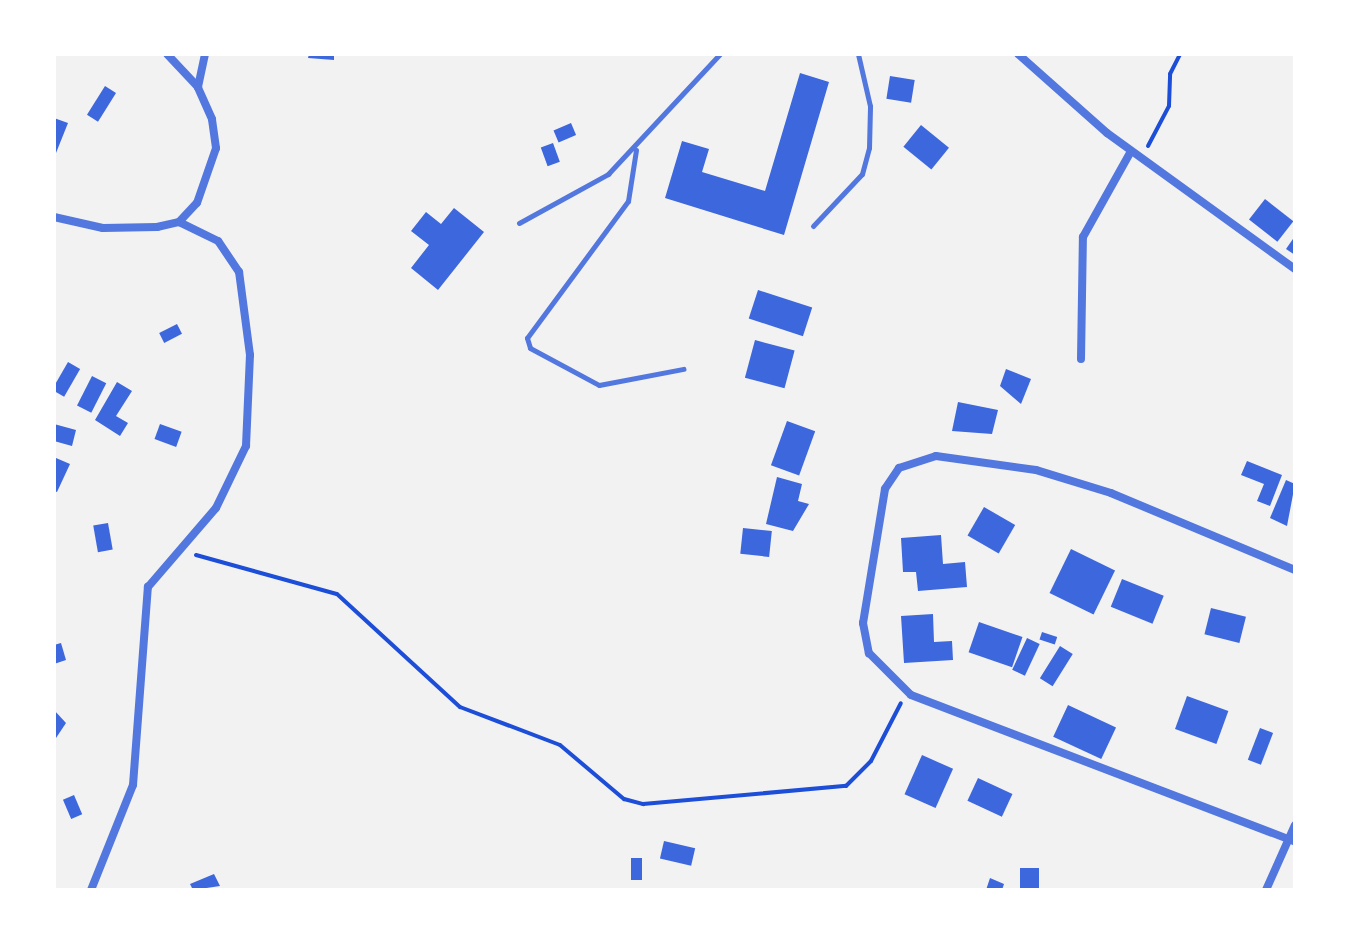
<!DOCTYPE html>
<html>
<head>
<meta charset="utf-8">
<style>
	body { margin:0 }
	#map { position:relative; width:1349px; height:944px; overflow:hidden; background:#f2f2f2; font-family:Poppins,sans-serif }
	div>[style] { position:absolute }
	.building>* { inset:0; background:#3d67dc; transform-origin:0 0 }
	.path>* { height:4px; margin:-2px; padding:0 2px; transform-origin:2px; border-radius:2px; background:#1d4ed8 }
	.service>* { height:5px; margin:-2.5px; padding:0 2.5px; transform-origin:2.5px; border-radius:2.5px; background:#5277de }
	.minor>* { height:8px; margin:-4px; padding:0 4px; transform-origin:4px; border-radius:4px; background:#5277de }
	span { translate:-50% -50%; white-space:nowrap; text-align:center; line-height:1.15; -webkit-text-stroke:6px #fff; paint-order:stroke }
	.frame { position:absolute; inset:0; border:56px solid #fff; pointer-events:none }
</style>
</head>
<body>
<div id="map">
	<div class="building">
		<i style="clip-path:polygon(309px 54px,334px 54px,334px 60px,308px 58px)"></i>
		<i style="clip-path:polygon(800px 73px,829px 82px,784px 235px,665px 198px,682px 141px,709px 149px,702px 172px,765px 191px)"></i>
		<i style="left:890px;top:76px;width:25px;height:23px;rotate:9deg"></i>
		<i style="left:105px;top:86px;width:13px;height:34px;rotate:32deg"></i>
		<i style="clip-path:polygon(54px 118px,68px 123px,54px 158px)"></i>
		<i style="left:571px;top:123px;width:13px;height:19px;rotate:67deg"></i>
		<i style="left:921px;top:125px;width:36px;height:28px;rotate:39deg"></i>
		<i style="left:553px;top:143px;width:20px;height:13px;rotate:70deg"></i>
		<i style="left:1265px;top:199px;width:36px;height:26px;rotate:38deg"></i>
		<i style="clip-path:polygon(454px 208px,484px 232px,438px 290px,411px 268px,429px 245px,411px 231px,426px 212px,441px 224px)"></i>
		<i style="clip-path:polygon(1295px 236px,1295px 255px,1286px 249px)"></i>
		<i style="left:758px;top:290px;width:57px;height:30px;rotate:18deg"></i>
		<i style="left:177px;top:324px;width:11px;height:20px;rotate:63deg"></i>
		<i style="left:755px;top:340px;width:41px;height:39px;rotate:15deg"></i>
		<i style="left:68px;top:362px;width:14px;height:32px;rotate:30deg"></i>
		<i style="clip-path:polygon(1006px 369px,1031px 379px,1021px 404px,1000px 386px)"></i>
		<i style="left:92px;top:376px;width:16px;height:33px;rotate:27deg"></i>
		<i style="clip-path:polygon(117px 382px,132px 391px,116px 416px,128px 423px,120px 436px,95px 420px)"></i>
		<i style="clip-path:polygon(958px 402px,998px 410px,992px 434px,952px 431px)"></i>
		<i style="left:787px;top:421px;width:30px;height:47px;rotate:20deg"></i>
		<i style="clip-path:polygon(54px 424px,76px 430px,72px 446px,54px 441px)"></i>
		<i style="left:160px;top:424px;width:23px;height:16px;rotate:20deg"></i>
		<i style="clip-path:polygon(56px 458px,70px 464px,57px 492px,54px 491px)"></i>
		<i style="clip-path:polygon(1247px 461px,1282px 475px,1270px 506px,1257px 501px,1264px 484px,1241px 475px)"></i>
		<i style="clip-path:polygon(777px 477px,802px 484px,798px 501px,809px 504px,793px 531px,766px 524px)"></i>
		<i style="clip-path:polygon(1286px 480px,1295px 484px,1287px 526px,1270px 518px)"></i>
		<i style="left:984px;top:507px;width:36px;height:33px;rotate:30deg"></i>
		<i style="left:108px;top:523px;width:27px;height:15px;rotate:80deg"></i>
		<i style="left:743px;top:528px;width:29px;height:26px;rotate:6deg"></i>
		<i style="clip-path:polygon(941px 535px,943px 564px,965px 562px,967px 587px,918px 591px,916px 572px,903px 572px,901px 538px)"></i>
		<i style="left:1071px;top:549px;width:49px;height:49px;rotate:26deg"></i>
		<i style="left:1122px;top:579px;width:45px;height:30px;rotate:22deg"></i>
		<i style="left:1211px;top:608px;width:36px;height:27px;rotate:14deg"></i>
		<i style="clip-path:polygon(933px 614px,934px 642px,952px 641px,953px 660px,904px 663px,901px 616px)"></i>
		<i style="left:979px;top:622px;width:46px;height:32px;rotate:19deg"></i>
		<i style="left:1042px;top:632px;width:16px;height:8px;rotate:18deg"></i>
		<i style="left:1027px;top:638px;width:14px;height:35px;rotate:25deg"></i>
		<i style="clip-path:polygon(61px 643px,66px 660px,54px 664px,54px 645px)"></i>
		<i style="left:1060px;top:646px;width:15px;height:38px;rotate:32deg"></i>
		<i style="left:1187px;top:696px;width:44px;height:35px;rotate:20deg"></i>
		<i style="left:1068px;top:705px;width:53px;height:35px;rotate:25deg"></i>
		<i style="clip-path:polygon(54px 710px,66px 723px,54px 741px)"></i>
		<i style="left:1260px;top:728px;width:14px;height:34px;rotate:21deg"></i>
		<i style="left:922px;top:755px;width:34px;height:43px;rotate:24deg"></i>
		<i style="left:978px;top:778px;width:38px;height:25px;rotate:25deg"></i>
		<i style="left:74px;top:795px;width:21px;height:12px;rotate:67deg"></i>
		<i style="left:664px;top:841px;width:32px;height:18px;rotate:13deg"></i>
		<i style="left:642px;top:858px;width:22px;height:11px;rotate:90deg"></i>
		<i style="left:1020px;top:868px;width:19px;height:22px"></i>
		<i style="clip-path:polygon(214px 874px,220px 886px,193px 890px,190px 884px)"></i>
		<i style="clip-path:polygon(990px 878px,1004px 884px,1002px 890px,986px 890px)"></i>
	</div>
	<div class="path">
		<i style="left:1148px;top:146px;width:45px;rotate:-62.3deg"></i>
		<i style="left:1169px;top:106px;width:32px;rotate:-88deg"></i>
		<i style="left:1170px;top:74px;width:22px;rotate:-63deg"></i>
		<i style="left:196px;top:555px;width:146px;rotate:15.5deg"></i>
		<i style="left:337px;top:594px;width:167px;rotate:42.6deg"></i>
		<i style="left:460px;top:707px;width:107px;rotate:20.8deg"></i>
		<i style="left:560px;top:745px;width:84px;rotate:40.2deg"></i>
		<i style="left:624px;top:799px;width:20px;rotate:15deg"></i>
		<i style="left:643px;top:804px;width:204px;rotate:-5.1deg"></i>
		<i style="left:846px;top:786px;width:35px;rotate:-45deg"></i>
		<i style="left:871px;top:761px;width:65px;rotate:-62.7deg"></i>
	</div>
	<div class="service">
		<i style="left:636px;top:150px;width:52px;rotate:98.9deg"></i>
		<i style="left:628px;top:201px;width:170px;rotate:126.4deg"></i>
		<i style="left:527px;top:338px;width:10px;rotate:73deg"></i>
		<i style="left:530px;top:348px;width:78px;rotate:28.2deg"></i>
		<i style="left:599px;top:385px;width:86px;rotate:-10.8deg"></i>
		<i style="left:519px;top:223px;width:102px;rotate:-28.8deg"></i>
		<i style="left:608px;top:174px;width:164px;rotate:-47deg"></i>
		<i style="left:813px;top:226px;width:71px;rotate:-46.7deg"></i>
		<i style="left:862px;top:174px;width:27px;rotate:-75deg"></i>
		<i style="left:869px;top:148px;width:42px;rotate:-88.6deg"></i>
		<i style="left:870px;top:106px;width:53px;rotate:-103deg"></i>
	</div>
	<div class="minor">
		<i style="left:1018px;top:54px;width:119px;rotate:41.6deg"></i>
		<i style="left:1107px;top:133px;width:232px;rotate:35.9deg"></i>
		<i style="left:198px;top:87px;width:34px;rotate:-78deg"></i>
		<i style="left:54px;top:217px;width:50px;rotate:12.7deg"></i>
		<i style="left:103px;top:228px;width:54px;rotate:-1.1deg"></i>
		<i style="left:157px;top:227px;width:23px;rotate:-13deg"></i>
		<i style="left:179px;top:222px;width:26px;rotate:-47deg"></i>
		<i style="left:197px;top:203px;width:58px;rotate:-70.9deg"></i>
		<i style="left:216px;top:148px;width:29px;rotate:-98deg"></i>
		<i style="left:212px;top:119px;width:35px;rotate:-114deg"></i>
		<i style="left:198px;top:87px;width:45px;rotate:-133.2deg"></i>
		<i style="left:1081px;top:359px;width:122px;rotate:-89.1deg"></i>
		<i style="left:1083px;top:237px;width:98px;rotate:-60.8deg"></i>
		<i style="left:1295px;top:570px;width:199px;rotate:-157.3deg"></i>
		<i style="left:1111px;top:493px;width:78px;rotate:-163deg"></i>
		<i style="left:1036px;top:470px;width:101px;rotate:-172deg"></i>
		<i style="left:936px;top:456px;width:39px;rotate:162deg"></i>
		<i style="left:899px;top:468px;width:25px;rotate:124deg"></i>
		<i style="left:885px;top:489px;width:136px;rotate:99.3deg"></i>
		<i style="left:863px;top:623px;width:31px;rotate:79deg"></i>
		<i style="left:869px;top:653px;width:59px;rotate:45deg"></i>
		<i style="left:911px;top:695px;width:411px;rotate:20.9deg"></i>
		<i style="left:91px;top:890px;width:113px;rotate:-68.2deg"></i>
		<i style="left:133px;top:785px;width:199px;rotate:-85.7deg"></i>
		<i style="left:148px;top:587px;width:104px;rotate:-49.3deg"></i>
		<i style="left:216px;top:508px;width:69px;rotate:-64.2deg"></i>
		<i style="left:246px;top:446px;width:91px;rotate:-87.5deg"></i>
		<i style="left:250px;top:355px;width:84px;rotate:-97.5deg"></i>
		<i style="left:239px;top:272px;width:37px;rotate:-124deg"></i>
		<i style="left:218px;top:241px;width:43px;rotate:-154deg"></i>
		<i style="left:1266px;top:890px;width:71px;rotate:-66deg"></i>
	</div>
	<div class="frame"></div>
</div>
</body>
</html>
